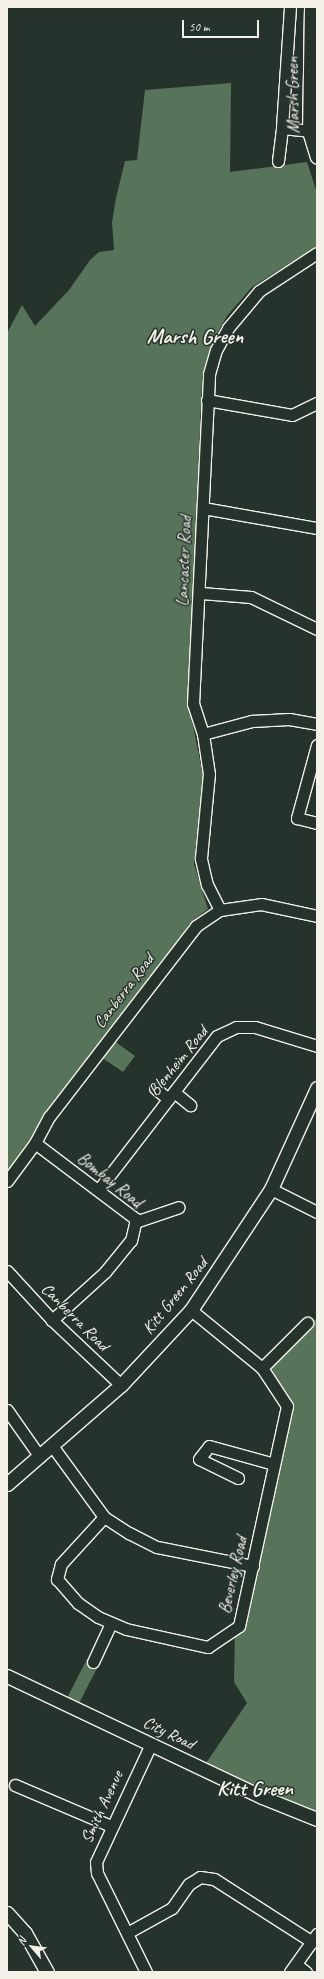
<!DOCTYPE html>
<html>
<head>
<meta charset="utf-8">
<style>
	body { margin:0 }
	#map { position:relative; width:324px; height:1979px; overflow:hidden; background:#26332d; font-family:Caveat,sans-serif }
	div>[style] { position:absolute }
	.green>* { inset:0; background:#577359; transform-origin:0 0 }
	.roads { filter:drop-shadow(1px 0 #f4f1e8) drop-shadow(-1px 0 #f4f1e8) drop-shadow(0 1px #f4f1e8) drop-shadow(0 -1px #f4f1e8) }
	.minor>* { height:11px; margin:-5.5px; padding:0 5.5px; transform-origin:5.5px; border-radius:5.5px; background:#26332d }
	.tertiary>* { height:13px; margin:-6.5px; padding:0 6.5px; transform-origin:6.5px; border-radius:6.5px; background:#26332d }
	span { translate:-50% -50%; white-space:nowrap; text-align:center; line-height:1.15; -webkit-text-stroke:3px #26332d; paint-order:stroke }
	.street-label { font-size:17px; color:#f4f1e8 }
	.district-label { font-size:21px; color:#f4f1e8; font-weight:700 }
	.frame { position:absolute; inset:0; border:8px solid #f4f1e8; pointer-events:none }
	.north { position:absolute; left:12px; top:1927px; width:40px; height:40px; -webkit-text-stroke:3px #26332d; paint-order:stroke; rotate:298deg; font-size:11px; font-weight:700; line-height:16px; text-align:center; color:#f4f1e8 }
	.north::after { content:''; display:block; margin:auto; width:14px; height:18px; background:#f4f1e8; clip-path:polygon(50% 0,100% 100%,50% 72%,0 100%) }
	.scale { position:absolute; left:182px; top:20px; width:77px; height:18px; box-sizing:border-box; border:2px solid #f4f1e8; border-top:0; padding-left:5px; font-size:12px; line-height:14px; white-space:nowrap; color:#f4f1e8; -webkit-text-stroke:3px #26332d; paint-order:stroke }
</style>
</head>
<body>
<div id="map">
	<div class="green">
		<i style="clip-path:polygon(231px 83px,230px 172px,307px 162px,317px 193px,317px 246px,252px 287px,227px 316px,211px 345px,202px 380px,189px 706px,203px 775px,194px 864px,208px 909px,190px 923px,110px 1038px,135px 1056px,123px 1072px,98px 1055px,7px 1181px,7px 333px,22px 305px,35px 326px,69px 290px,90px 260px,99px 252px,114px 250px,112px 222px,116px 198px,125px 161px,137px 160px,145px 90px)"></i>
		<i style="clip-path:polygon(317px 1318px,317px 1814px,202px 1769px,247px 1703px,234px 1682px,235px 1630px,274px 1464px,292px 1412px,270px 1365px)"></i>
		<i style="left:87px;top:1659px;width:13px;height:48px;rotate:27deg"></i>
	</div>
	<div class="roads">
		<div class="minor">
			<i style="left:290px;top:7px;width:121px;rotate:93.8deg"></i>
			<i style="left:282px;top:128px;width:27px;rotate:6deg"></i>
			<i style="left:278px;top:161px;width:33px;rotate:-83deg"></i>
			<i style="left:207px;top:400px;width:86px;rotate:10deg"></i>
			<i style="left:292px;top:415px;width:28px;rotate:-26deg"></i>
			<i style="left:203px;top:508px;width:116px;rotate:10deg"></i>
			<i style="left:201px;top:593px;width:50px;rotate:4.6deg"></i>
			<i style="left:251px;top:597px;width:73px;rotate:25.9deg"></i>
			<i style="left:203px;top:734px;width:51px;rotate:-14.9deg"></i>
			<i style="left:252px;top:721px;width:37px;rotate:-3deg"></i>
			<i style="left:289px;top:719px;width:28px;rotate:10deg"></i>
			<i style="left:317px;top:745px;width:76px;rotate:105.3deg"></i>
			<i style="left:297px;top:818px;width:21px;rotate:14deg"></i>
			<i style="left:220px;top:910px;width:28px;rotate:-117deg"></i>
			<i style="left:207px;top:885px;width:28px;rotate:-103deg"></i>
			<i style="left:201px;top:858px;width:84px;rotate:-84.6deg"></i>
			<i style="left:209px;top:774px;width:40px;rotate:-98.5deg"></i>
			<i style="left:203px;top:734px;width:32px;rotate:-108deg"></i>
			<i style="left:193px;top:704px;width:330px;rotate:-87.2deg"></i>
			<i style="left:209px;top:374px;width:25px;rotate:-74deg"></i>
			<i style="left:216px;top:350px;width:25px;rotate:-61deg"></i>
			<i style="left:228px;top:328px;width:48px;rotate:-50deg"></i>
			<i style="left:259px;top:291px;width:69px;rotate:-33.2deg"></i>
			<i style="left:155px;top:1088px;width:17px;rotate:40deg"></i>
			<i style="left:174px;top:1092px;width:21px;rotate:39deg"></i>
			<i style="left:35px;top:1143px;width:126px;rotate:37deg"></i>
			<i style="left:136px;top:1219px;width:22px;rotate:103deg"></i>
			<i style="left:131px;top:1240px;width:41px;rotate:129.1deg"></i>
			<i style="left:105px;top:1272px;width:72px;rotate:137.8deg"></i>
			<i style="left:7px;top:1181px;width:47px;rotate:-53.6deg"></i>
			<i style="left:35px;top:1143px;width:30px;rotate:-62deg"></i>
			<i style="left:49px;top:1117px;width:241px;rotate:-52.4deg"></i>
			<i style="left:196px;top:926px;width:29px;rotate:-34deg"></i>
			<i style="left:220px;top:910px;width:41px;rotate:-8.3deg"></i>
			<i style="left:261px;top:904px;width:57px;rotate:12.1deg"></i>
			<i style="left:99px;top:1189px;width:193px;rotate:-52.4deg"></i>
			<i style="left:217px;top:1036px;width:21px;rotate:-25deg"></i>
			<i style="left:236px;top:1027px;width:19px"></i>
			<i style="left:255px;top:1027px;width:65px;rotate:17deg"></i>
			<i style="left:271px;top:1189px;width:51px;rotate:26.6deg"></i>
			<i style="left:135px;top:1222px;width:46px;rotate:-18.8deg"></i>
			<i style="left:7px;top:1271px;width:67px;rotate:47.4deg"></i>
			<i style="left:52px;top:1320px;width:95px;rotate:43.3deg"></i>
			<i style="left:262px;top:1368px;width:64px;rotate:-45deg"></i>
			<i style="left:7px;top:1410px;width:57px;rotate:54.9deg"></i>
			<i style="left:53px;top:1447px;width:87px;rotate:53.9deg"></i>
			<i style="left:104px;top:1517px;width:30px;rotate:33deg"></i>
			<i style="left:129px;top:1533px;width:31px;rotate:27deg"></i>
			<i style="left:157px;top:1547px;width:98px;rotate:11.2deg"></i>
			<i style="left:238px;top:1478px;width:43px;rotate:-154deg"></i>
			<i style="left:199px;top:1459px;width:16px;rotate:-52deg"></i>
			<i style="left:209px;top:1446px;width:67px;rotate:15.5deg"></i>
			<i style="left:104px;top:1517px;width:64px;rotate:132.5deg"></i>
			<i style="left:61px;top:1564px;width:16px;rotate:105deg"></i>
			<i style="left:57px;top:1579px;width:32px;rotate:49deg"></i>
			<i style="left:78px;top:1603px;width:24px;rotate:35deg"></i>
			<i style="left:98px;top:1617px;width:30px;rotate:23deg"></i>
			<i style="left:126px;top:1629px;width:84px;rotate:12.4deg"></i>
			<i style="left:208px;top:1647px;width:37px;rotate:-34deg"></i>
			<i style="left:239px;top:1626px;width:225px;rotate:-77.7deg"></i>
			<i style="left:287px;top:1406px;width:45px;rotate:-123.3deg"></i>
			<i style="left:262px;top:1368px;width:92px;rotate:-140.8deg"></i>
			<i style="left:93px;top:1662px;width:43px;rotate:-65.2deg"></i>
			<i style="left:15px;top:1785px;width:104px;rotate:23.1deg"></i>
			<i style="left:127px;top:1933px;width:51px;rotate:-29.1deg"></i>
			<i style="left:172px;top:1908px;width:29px;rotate:-55deg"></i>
			<i style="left:189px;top:1884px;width:13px;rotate:-32deg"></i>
			<i style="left:200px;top:1877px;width:14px;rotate:8deg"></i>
			<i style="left:214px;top:1879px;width:117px;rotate:32.7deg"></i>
			<i style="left:296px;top:1964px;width:13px;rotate:39deg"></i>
			<i style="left:146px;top:1972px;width:110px;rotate:-116.3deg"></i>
			<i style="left:97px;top:1873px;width:11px;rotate:-95deg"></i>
			<i style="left:96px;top:1862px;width:130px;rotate:-65deg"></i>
			<i style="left:290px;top:1972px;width:47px;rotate:-54.6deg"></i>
		</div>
		<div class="tertiary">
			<i style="left:311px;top:7px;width:124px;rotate:90.9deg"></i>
			<i style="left:309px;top:131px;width:27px;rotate:73deg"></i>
			<i style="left:7px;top:1484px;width:151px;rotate:-41deg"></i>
			<i style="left:121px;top:1385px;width:103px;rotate:-47deg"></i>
			<i style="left:191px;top:1310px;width:145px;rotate:-56.5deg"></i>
			<i style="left:271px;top:1189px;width:111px;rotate:-65.5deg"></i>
			<i style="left:7px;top:1676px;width:282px;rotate:25.4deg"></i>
			<i style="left:262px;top:1797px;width:59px;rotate:21.8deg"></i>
			<i style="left:7px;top:1913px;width:27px;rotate:48deg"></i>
			<i style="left:25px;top:1933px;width:45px;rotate:60.6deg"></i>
		</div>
	</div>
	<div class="street-label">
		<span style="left:293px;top:95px;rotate:-91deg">Marsh Green</span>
		<span style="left:184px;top:561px;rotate:-88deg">Lancaster Road</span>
		<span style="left:124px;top:991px;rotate:-53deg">Canberra Road</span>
		<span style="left:178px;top:1061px;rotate:-51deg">Blenheim Road</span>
		<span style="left:110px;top:1180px;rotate:39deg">Bombay Road</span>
		<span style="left:175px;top:1296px;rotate:-51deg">Kitt Green Road</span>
		<span style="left:75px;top:1317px;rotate:45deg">Canberra Road</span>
		<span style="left:233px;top:1575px;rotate:-77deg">Beverley Road</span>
		<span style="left:169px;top:1733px;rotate:26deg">City Road</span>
		<span style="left:102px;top:1807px;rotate:-65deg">Smith Avenue</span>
	</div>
	<div class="district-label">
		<span style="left:195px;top:336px">Marsh Green</span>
		<span style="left:255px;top:1788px">Kitt Green</span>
	</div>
	<div class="frame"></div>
	<div class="north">N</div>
	<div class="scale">50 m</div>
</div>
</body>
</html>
